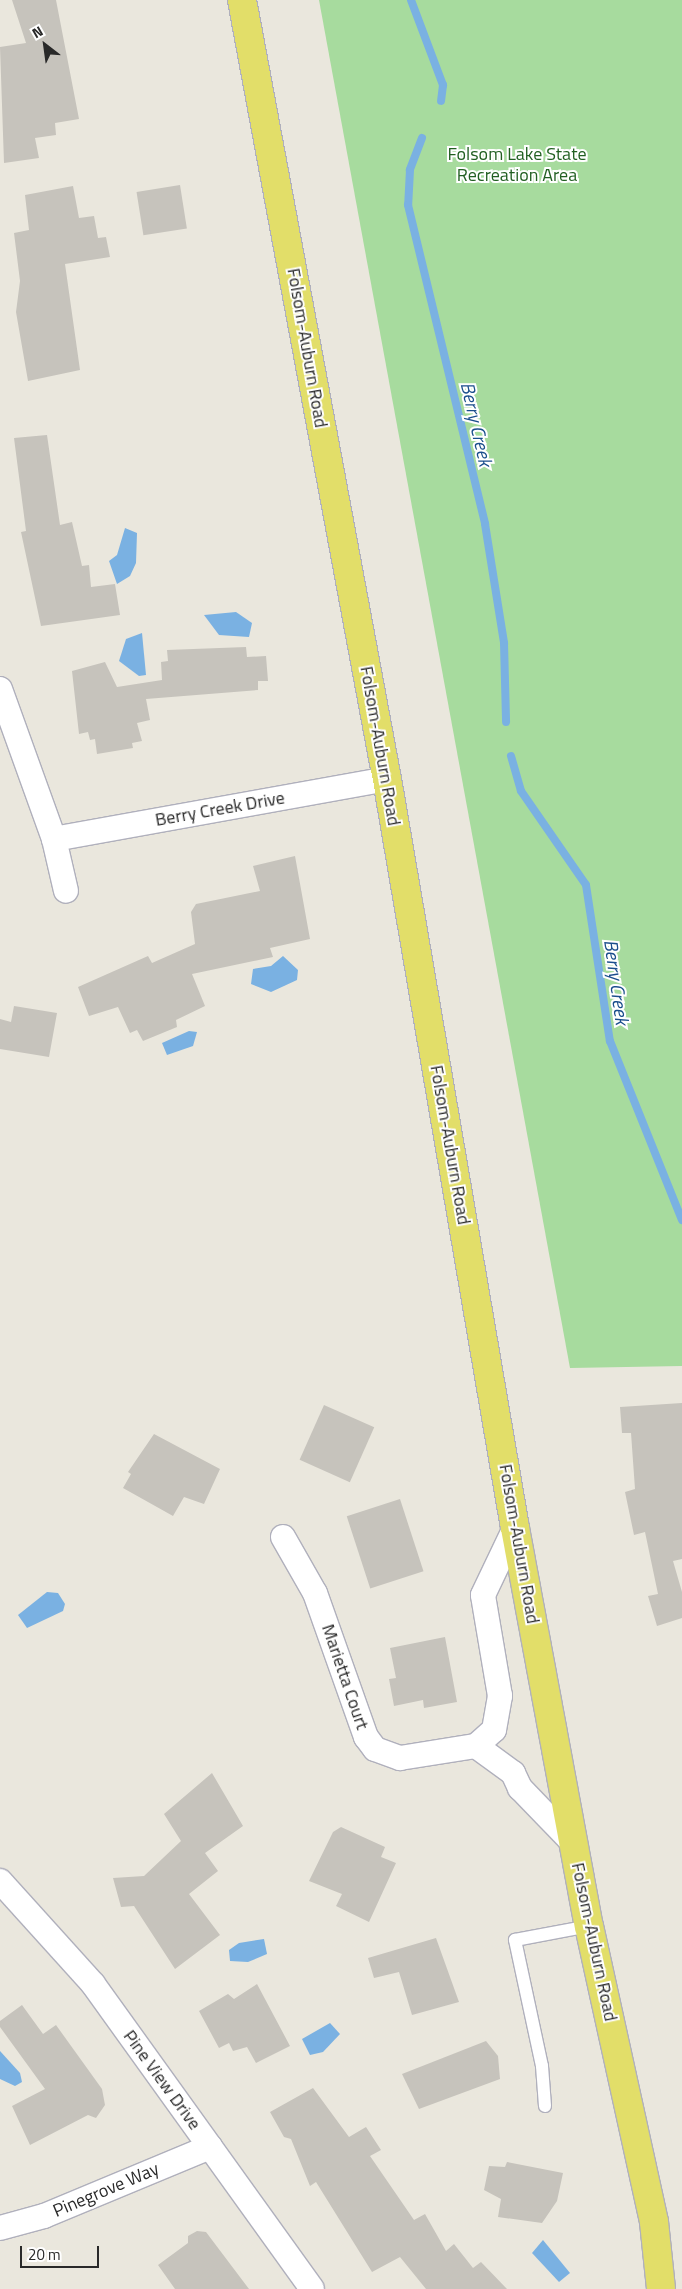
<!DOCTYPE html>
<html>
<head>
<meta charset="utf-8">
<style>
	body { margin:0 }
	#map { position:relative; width:682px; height:2289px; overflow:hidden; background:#eae7dd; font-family:"Titillium Web",sans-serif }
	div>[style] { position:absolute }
	.green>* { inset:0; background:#a7db9e }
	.water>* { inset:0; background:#7ab1e2 }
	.stream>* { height:8px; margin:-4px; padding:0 4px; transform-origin:4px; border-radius:4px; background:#7ab1e2 }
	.building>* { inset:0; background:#c6c3bc; transform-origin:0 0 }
	.roads { filter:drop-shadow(1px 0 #b0b0bc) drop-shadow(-1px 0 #b0b0bc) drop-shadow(0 1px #b0b0bc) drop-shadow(0 -1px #b0b0bc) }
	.lane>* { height:12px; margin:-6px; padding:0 6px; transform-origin:6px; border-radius:6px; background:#fff }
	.street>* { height:24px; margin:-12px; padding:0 12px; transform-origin:12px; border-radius:12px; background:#fff }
	.primary>* { height:28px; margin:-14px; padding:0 14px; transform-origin:14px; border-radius:14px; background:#e2de69 }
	span { translate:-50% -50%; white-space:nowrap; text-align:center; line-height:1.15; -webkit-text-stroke:4px #fff; paint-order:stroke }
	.park-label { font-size:18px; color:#215f21 }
	.street-label { font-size:18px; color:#292929 }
	.water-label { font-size:19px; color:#1a4e8c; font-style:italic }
	.north { position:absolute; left:20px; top:20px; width:50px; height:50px; -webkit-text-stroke:4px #fff; paint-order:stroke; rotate:330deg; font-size:14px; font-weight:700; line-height:20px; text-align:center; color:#292929 }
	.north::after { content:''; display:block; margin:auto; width:18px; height:22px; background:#292929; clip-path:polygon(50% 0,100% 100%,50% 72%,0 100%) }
	.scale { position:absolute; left:20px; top:2246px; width:79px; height:22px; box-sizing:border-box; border:2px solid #292929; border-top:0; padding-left:6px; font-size:15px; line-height:18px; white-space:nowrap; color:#292929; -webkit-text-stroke:4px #fff; paint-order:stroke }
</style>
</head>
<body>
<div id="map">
	<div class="green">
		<i style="clip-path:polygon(319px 0,682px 0,682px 1366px,570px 1368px)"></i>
	</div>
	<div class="water">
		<i style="clip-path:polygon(125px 528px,137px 533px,136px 563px,130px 576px,117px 584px,109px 561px,117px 555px)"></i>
		<i style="clip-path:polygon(236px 612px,252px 623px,249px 637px,219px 635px,204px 615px)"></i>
		<i style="clip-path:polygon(142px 633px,146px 675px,139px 676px,119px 661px,126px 639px)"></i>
		<i style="clip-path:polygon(283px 956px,298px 970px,297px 980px,271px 992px,251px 984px,253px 969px,271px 966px)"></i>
		<i style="clip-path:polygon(189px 1031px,197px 1032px,193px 1046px,167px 1055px,162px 1043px)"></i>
		<i style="clip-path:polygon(47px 1592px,58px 1593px,65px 1604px,63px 1611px,27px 1628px,18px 1615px)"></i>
		<i style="clip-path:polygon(264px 1939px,267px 1954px,248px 1962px,230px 1961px,229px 1950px,239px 1943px)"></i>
		<i style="clip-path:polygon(330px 2023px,340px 2034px,323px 2052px,310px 2055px,302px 2039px)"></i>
		<i style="clip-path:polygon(0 2051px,20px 2073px,22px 2082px,15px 2086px,0 2079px)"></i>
		<i style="clip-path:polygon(543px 2240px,570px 2273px,559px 2282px,532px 2253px)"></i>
	</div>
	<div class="stream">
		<i style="left:411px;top:0;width:91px;rotate:69.4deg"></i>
		<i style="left:443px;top:85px;width:16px;rotate:97deg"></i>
		<i style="left:422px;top:138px;width:34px;rotate:111deg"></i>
		<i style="left:410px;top:170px;width:35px;rotate:93deg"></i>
		<i style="left:408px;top:205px;width:328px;rotate:76.4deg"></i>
		<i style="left:485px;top:524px;width:121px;rotate:80.9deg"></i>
		<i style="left:504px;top:643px;width:79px;rotate:88.5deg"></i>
		<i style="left:511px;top:756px;width:36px;rotate:74deg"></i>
		<i style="left:521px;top:791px;width:114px;rotate:55.3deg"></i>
		<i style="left:586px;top:885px;width:158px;rotate:81.3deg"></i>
		<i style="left:610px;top:1041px;width:193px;rotate:68.1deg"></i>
	</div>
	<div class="building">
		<i style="clip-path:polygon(12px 0,56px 0,79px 119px,55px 123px,56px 135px,35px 138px,39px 158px,4px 163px,0 47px,26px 43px)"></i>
		<i style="left:180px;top:185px;width:44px;height:44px;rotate:81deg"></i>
		<i style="clip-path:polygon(73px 186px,79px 218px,94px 216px,98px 238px,106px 237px,110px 257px,65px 264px,80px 370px,28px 381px,16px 312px,20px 281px,14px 233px,29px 230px,25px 195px)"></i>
		<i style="clip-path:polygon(47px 435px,60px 525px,72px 522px,82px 566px,89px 565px,91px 587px,115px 584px,120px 615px,41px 626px,21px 532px,26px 531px,14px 438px)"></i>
		<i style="clip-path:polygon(246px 647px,247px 657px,266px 656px,268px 681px,258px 681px,258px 690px,146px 699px,150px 720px,137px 723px,142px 741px,132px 743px,133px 748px,97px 754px,95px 739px,90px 740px,88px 732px,79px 734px,72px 671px,105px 662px,117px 687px,162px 680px,161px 662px,168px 661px,167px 650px)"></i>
		<i style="clip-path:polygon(295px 856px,310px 939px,270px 948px,273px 957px,192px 974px,205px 1006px,176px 1020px,177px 1027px,143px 1041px,137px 1030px,130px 1033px,118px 1007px,89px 1016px,78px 987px,148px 956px,152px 963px,195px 944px,191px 912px,196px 904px,260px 891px,253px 866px)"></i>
		<i style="clip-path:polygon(14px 1006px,57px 1013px,49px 1057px,0 1049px,0 1019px,11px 1022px)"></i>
		<i style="clip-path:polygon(682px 1403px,682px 1559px,673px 1561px,682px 1592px,682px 1618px,657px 1626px,648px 1596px,658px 1594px,645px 1532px,634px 1535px,625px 1492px,635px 1489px,631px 1433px,622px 1433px,620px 1407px)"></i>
		<i style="left:324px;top:1405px;width:55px;height:60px;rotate:24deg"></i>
		<i style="clip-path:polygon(154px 1434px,220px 1469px,204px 1504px,184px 1497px,173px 1516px,123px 1488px,131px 1474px,128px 1472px)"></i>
		<i style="left:400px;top:1499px;width:76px;height:56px;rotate:72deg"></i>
		<i style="clip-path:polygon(445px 1637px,457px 1702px,424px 1708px,423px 1700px,394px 1706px,389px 1679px,396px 1678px,390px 1648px)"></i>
		<i style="clip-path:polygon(212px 1773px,243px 1826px,205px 1853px,218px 1871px,189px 1894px,220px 1935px,175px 1969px,134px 1906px,121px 1907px,113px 1878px,144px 1876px,181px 1841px,164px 1814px)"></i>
		<i style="clip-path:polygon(341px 1827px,385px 1847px,381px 1857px,396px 1863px,369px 1922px,336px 1906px,342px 1894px,309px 1881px,333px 1832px)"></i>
		<i style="clip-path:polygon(436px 1938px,459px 2002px,412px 2015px,399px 1972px,374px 1978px,368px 1958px)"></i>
		<i style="clip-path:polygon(257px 1984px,290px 2046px,256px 2063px,247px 2047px,233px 2051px,229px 2043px,219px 2048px,199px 2011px,228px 1994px,234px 1999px)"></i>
		<i style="clip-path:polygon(22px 2005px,43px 2034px,56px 2025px,102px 2089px,105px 2105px,96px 2118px,88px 2115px,30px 2145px,12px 2106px,45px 2089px,0 2027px,0 2021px)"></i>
		<i style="clip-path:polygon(486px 2041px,498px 2056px,500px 2079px,419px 2109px,402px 2074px)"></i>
		<i style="clip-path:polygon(313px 2088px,349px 2137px,366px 2127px,381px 2150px,370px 2156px,414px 2220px,425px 2214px,446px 2251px,454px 2244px,473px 2268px,481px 2262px,507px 2289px,426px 2289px,400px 2257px,372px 2272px,316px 2182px,310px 2186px,291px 2139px,284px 2137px,270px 2112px)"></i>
		<i style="clip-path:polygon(507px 2162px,563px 2173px,557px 2201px,542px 2223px,498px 2217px,501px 2199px,484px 2190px,489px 2166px,505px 2167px)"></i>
		<i style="clip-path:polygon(197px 2231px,206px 2232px,249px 2289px,175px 2289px,158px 2265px,188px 2243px,188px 2236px)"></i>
	</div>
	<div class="roads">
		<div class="lane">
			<i style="left:545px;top:2106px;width:40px;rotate:-94.3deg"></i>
			<i style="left:542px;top:2066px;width:129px;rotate:-102.1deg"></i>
			<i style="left:515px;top:1940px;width:75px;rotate:-10.7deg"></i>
		</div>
		<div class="street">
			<i style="left:0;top:689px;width:159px;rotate:70.2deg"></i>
			<i style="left:54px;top:839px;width:53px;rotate:77deg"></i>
			<i style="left:54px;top:839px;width:338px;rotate:-10.2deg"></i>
			<i style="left:283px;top:1537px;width:64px;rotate:60.3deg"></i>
			<i style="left:315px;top:1593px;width:153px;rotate:70.5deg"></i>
			<i style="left:366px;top:1737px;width:15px;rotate:53deg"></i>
			<i style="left:375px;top:1749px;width:27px;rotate:20deg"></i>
			<i style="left:400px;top:1758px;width:77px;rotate:-9deg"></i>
			<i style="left:476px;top:1746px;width:24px;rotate:-42deg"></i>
			<i style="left:494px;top:1730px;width:35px;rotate:-80deg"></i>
			<i style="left:500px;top:1696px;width:102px;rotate:-99.6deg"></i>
			<i style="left:483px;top:1595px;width:74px;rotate:-64.5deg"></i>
			<i style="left:476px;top:1746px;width:46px;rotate:36.1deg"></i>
			<i style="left:513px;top:1773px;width:17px;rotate:65deg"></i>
			<i style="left:520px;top:1788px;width:78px;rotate:46deg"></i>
			<i style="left:0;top:1881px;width:139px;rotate:47.9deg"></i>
			<i style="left:93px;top:1984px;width:375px;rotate:54.3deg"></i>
			<i style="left:0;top:2228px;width:46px;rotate:-15.3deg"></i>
			<i style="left:44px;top:2216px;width:180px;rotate:-22.6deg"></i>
		</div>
		<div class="primary">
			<i style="left:242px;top:0;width:792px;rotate:79.46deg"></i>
			<i style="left:387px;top:779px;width:760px;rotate:80.3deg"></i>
			<i style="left:515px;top:1528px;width:405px;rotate:79.5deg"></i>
			<i style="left:589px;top:1926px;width:303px;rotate:77.6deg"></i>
			<i style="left:654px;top:2222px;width:67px;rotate:84deg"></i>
		</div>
	</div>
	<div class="park-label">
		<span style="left:517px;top:165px">Folsom Lake State<br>Recreation Area</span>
	</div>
	<div class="street-label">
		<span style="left:307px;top:348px;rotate:80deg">Folsom-Auburn Road</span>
		<span style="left:380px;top:746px;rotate:80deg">Folsom-Auburn Road</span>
		<span style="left:220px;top:809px;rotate:-10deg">Berry Creek Drive</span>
		<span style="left:450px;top:1145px;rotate:80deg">Folsom-Auburn Road</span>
		<span style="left:519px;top:1544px;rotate:80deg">Folsom-Auburn Road</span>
		<span style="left:345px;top:1677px;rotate:71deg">Marietta Court</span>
		<span style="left:594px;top:1942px;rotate:78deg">Folsom-Auburn Road</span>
		<span style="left:162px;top:2080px;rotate:54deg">Pine View Drive</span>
		<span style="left:106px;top:2190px;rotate:-23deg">Pinegrove Way</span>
	</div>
	<div class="water-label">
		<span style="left:477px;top:424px;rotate:77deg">Berry Creek</span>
		<span style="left:617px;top:982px;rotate:82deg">Berry Creek</span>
	</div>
	<div class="north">N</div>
	<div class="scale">20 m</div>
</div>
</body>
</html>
